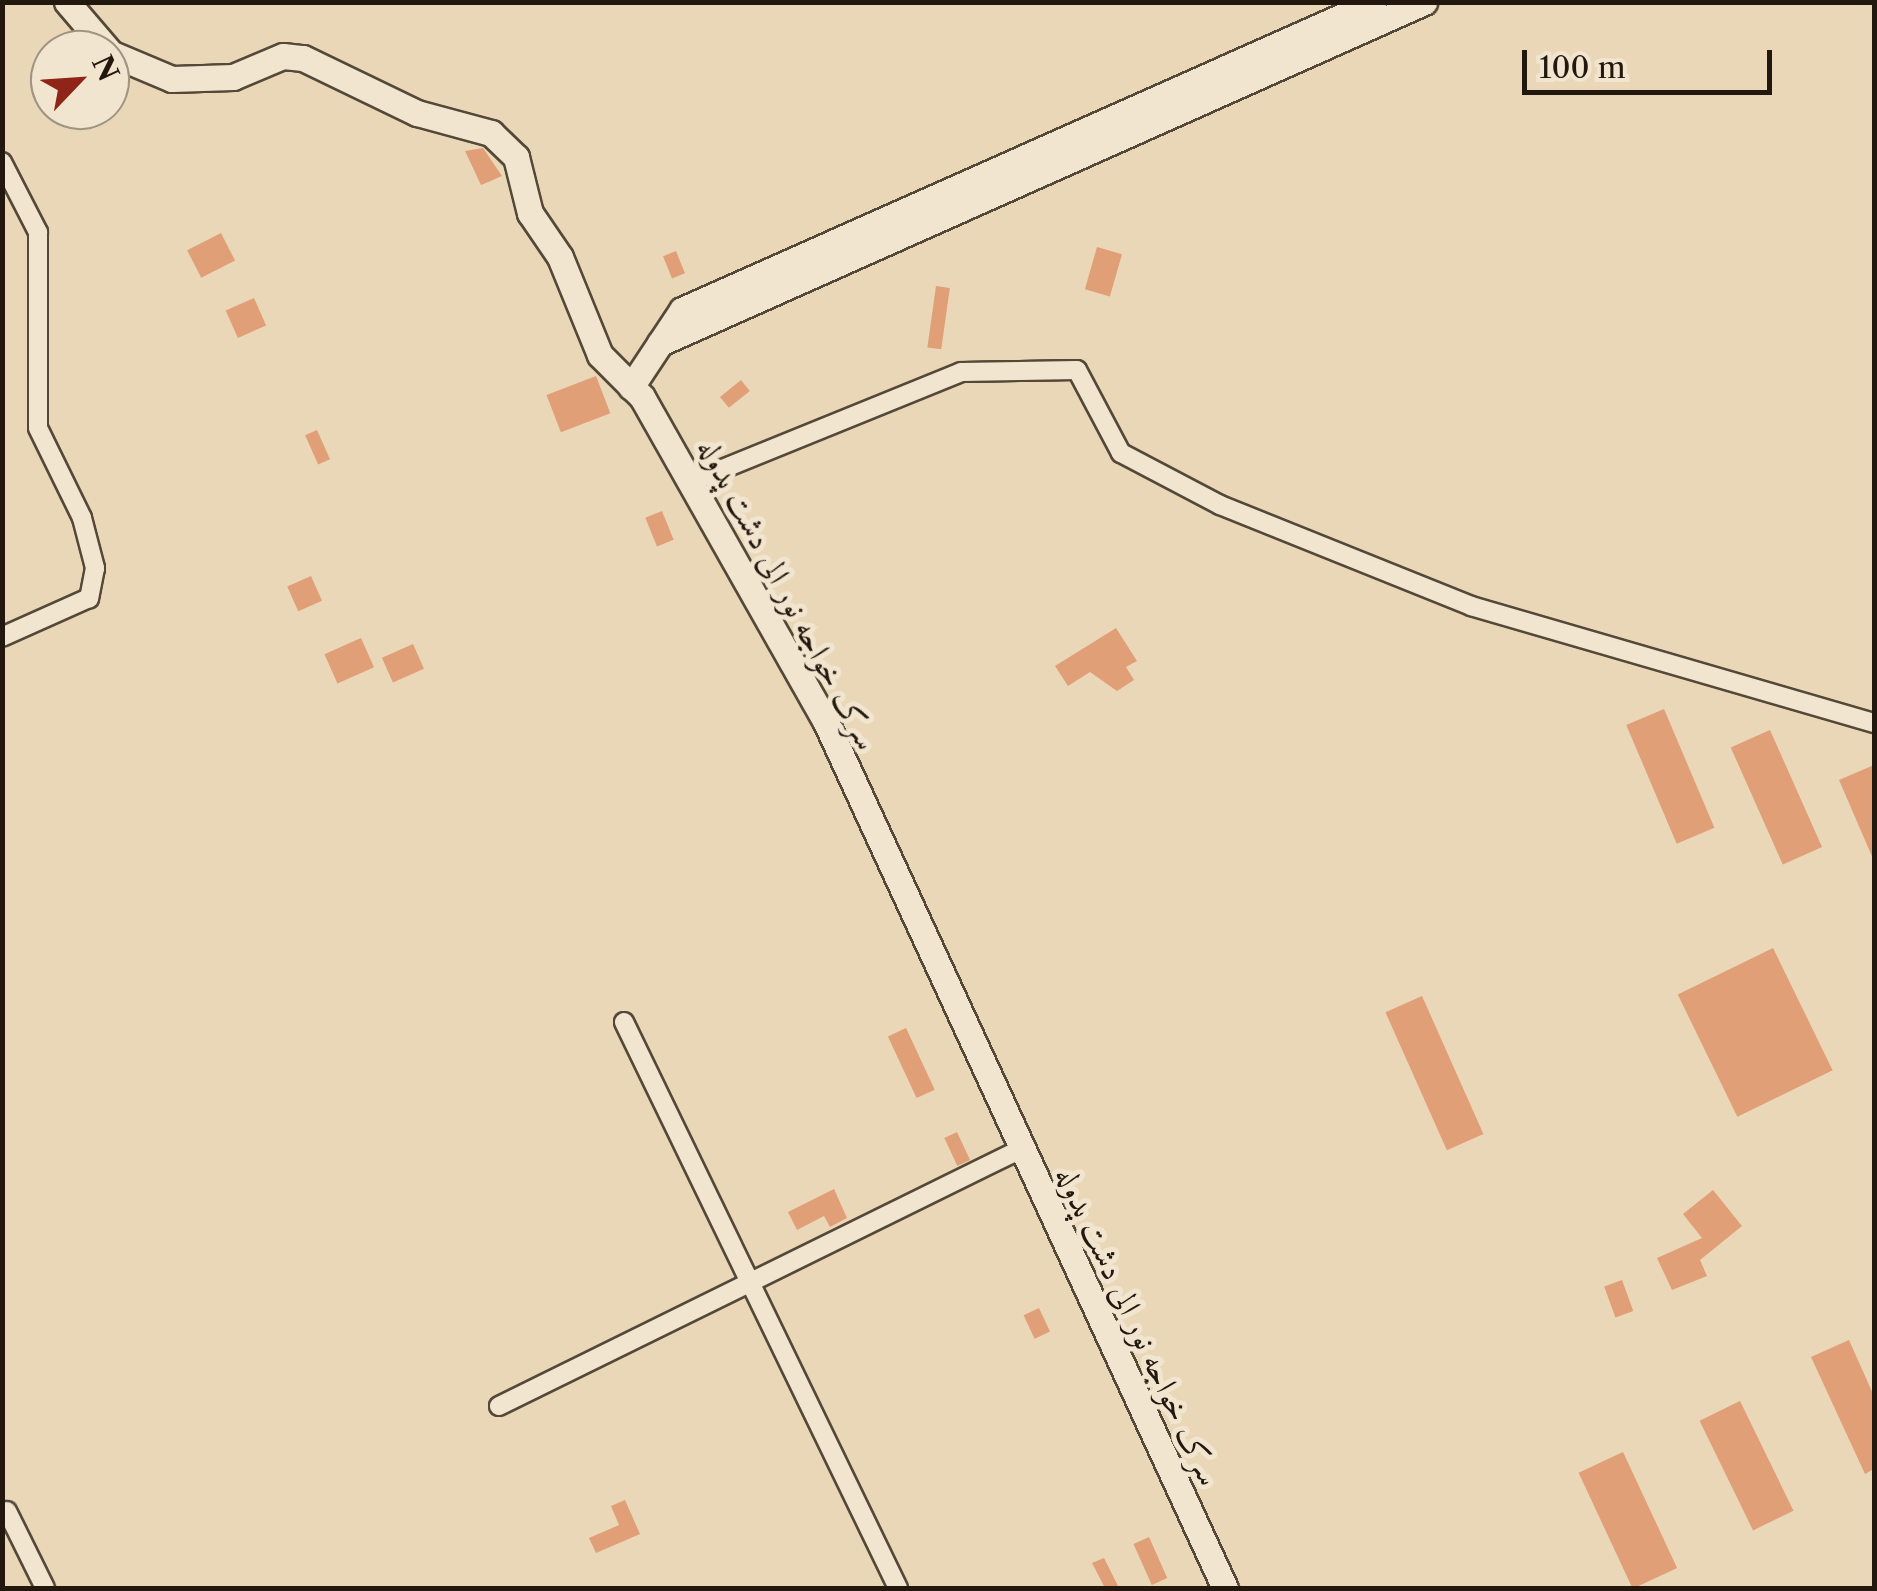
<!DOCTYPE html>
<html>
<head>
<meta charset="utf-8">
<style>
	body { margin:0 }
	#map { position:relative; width:1877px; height:1591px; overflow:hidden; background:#e9d7b7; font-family:"Libre Caslon Text",Amiri,serif }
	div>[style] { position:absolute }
	.building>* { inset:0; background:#e19f78; transform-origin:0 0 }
	.roads { filter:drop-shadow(2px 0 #544838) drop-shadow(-2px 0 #544838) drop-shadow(0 2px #544838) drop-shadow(0 -2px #544838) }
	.street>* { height:18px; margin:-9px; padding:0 9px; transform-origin:9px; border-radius:9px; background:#f1e5d0 }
	.secondary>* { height:25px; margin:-12.5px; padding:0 12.5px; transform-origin:12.5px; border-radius:12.5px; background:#f1e5d0 }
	span { translate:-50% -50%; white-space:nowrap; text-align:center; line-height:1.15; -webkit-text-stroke:10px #f1e5d0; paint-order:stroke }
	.street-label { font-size:32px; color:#23180d }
	.frame { position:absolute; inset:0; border:5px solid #23180d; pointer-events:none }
	.north { position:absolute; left:30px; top:30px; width:100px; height:100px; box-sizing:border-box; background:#f1e5d0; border:2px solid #9f9382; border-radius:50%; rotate:65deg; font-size:28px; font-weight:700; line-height:40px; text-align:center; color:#23180d }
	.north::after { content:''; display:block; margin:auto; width:35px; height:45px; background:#8f2418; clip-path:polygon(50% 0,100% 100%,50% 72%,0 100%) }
	.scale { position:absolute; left:1522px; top:50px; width:250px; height:45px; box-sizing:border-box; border:5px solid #23180d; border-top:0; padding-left:12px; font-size:30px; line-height:35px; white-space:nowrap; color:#23180d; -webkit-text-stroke:8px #f1e5d0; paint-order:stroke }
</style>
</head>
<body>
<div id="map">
	<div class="building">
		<i style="clip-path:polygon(483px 148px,502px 176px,481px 185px,465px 151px)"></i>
		<i style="left:221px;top:233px;width:31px;height:38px;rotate:63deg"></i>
		<i style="left:1097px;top:247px;width:26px;height:44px;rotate:16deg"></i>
		<i style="left:676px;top:251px;width:24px;height:14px;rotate:68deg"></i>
		<i style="left:936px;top:286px;width:14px;height:62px;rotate:8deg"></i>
		<i style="left:254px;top:298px;width:30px;height:31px;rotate:66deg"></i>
		<i style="left:596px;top:376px;width:40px;height:53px;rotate:69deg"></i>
		<i style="left:741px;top:380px;width:14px;height:27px;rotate:51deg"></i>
		<i style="left:317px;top:430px;width:32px;height:13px;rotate:66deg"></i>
		<i style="left:662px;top:511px;width:31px;height:18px;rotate:68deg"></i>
		<i style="left:311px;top:576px;width:27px;height:26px;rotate:66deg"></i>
		<i style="clip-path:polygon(1116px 628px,1137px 661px,1126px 667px,1134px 680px,1117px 691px,1090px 672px,1068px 686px,1055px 666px)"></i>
		<i style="left:361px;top:638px;width:32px;height:40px;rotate:66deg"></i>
		<i style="left:413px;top:644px;width:27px;height:34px;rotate:66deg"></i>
		<i style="left:1664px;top:709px;width:129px;height:41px;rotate:67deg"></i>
		<i style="left:1770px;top:730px;width:128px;height:43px;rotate:66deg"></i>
		<i style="clip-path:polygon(1874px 765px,1874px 861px,1839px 780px)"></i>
		<i style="left:1773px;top:948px;width:136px;height:106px;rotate:64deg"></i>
		<i style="left:1422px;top:996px;width:151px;height:40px;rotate:66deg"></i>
		<i style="left:906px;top:1028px;width:68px;height:20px;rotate:65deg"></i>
		<i style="left:957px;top:1132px;width:31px;height:14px;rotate:65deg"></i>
		<i style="clip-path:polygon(834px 1189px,847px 1218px,830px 1227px,824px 1216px,797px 1230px,788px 1212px)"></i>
		<i style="clip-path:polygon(1713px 1190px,1742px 1226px,1700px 1260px,1707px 1276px,1672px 1290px,1657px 1258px,1702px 1238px,1683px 1214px)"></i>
		<i style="left:1622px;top:1280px;width:33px;height:19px;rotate:70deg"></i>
		<i style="left:1039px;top:1308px;width:26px;height:17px;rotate:65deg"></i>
		<i style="clip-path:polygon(1849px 1340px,1874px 1396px,1874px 1469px,1865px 1474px,1811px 1357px)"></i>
		<i style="left:1740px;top:1401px;width:122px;height:45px;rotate:64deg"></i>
		<i style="left:1623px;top:1452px;width:128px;height:49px;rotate:65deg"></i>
		<i style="clip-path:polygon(625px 1500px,640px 1534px,596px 1553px,589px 1538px,619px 1525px,611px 1506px)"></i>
		<i style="left:1149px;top:1537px;width:45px;height:17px;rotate:66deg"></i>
		<i style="clip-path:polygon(1104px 1558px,1119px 1588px,1105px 1588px,1092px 1563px)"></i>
	</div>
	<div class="roads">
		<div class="street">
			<i style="left:2px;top:162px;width:79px;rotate:62.8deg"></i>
			<i style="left:38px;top:232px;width:196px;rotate:90deg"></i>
			<i style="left:38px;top:428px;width:100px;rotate:63.9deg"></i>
			<i style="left:82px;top:518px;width:52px;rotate:75.4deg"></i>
			<i style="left:95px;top:568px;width:31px;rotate:101deg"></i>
			<i style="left:89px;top:598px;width:95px;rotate:155.9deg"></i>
			<i style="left:693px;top:481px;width:289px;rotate:-22.1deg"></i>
			<i style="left:961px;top:372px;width:116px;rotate:-1deg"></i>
			<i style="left:1077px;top:370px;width:94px;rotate:62.1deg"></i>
			<i style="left:1121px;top:453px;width:112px;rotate:27.7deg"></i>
			<i style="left:1220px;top:505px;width:271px;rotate:21.9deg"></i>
			<i style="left:1471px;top:606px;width:420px;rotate:16.2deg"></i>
			<i style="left:624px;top:1022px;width:629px;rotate:64.17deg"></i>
			<i style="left:499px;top:1406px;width:580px;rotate:-26.21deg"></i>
			<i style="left:7px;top:1511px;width:86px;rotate:63.7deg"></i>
		</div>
		<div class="secondary">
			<i style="left:67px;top:2px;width:63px;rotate:49.5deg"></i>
			<i style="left:110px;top:53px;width:67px;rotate:22.8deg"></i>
			<i style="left:172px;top:79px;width:61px;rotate:-1.9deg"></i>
			<i style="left:233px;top:77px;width:54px;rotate:-22.8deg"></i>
			<i style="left:283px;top:56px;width:20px;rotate:6deg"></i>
			<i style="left:303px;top:58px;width:127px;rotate:25.8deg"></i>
			<i style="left:417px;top:113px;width:77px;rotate:15.1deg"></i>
			<i style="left:491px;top:133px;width:35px;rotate:44deg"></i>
			<i style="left:516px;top:157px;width:58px;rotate:76deg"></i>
			<i style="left:530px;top:213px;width:53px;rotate:55.7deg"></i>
			<i style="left:560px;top:257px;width:106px;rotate:67.8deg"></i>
			<i style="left:600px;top:355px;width:59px;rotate:45deg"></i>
			<i style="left:642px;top:397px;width:371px;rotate:60.5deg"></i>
			<i style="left:825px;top:720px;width:956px;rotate:65.26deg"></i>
			<i style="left:660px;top:343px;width:837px;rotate:-24.05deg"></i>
			<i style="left:631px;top:387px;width:92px;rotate:-56.5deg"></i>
			<i style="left:682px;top:310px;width:757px;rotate:-23.99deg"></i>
		</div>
	</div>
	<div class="street-label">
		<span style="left:788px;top:594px;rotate:62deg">سرک خواجه نور الی دشت پدوله</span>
		<span style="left:1138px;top:1326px;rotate:65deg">سرک خواجه نور الی دشت پدوله</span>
	</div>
	<div class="frame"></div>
	<div class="north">N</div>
	<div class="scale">100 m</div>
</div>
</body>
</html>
